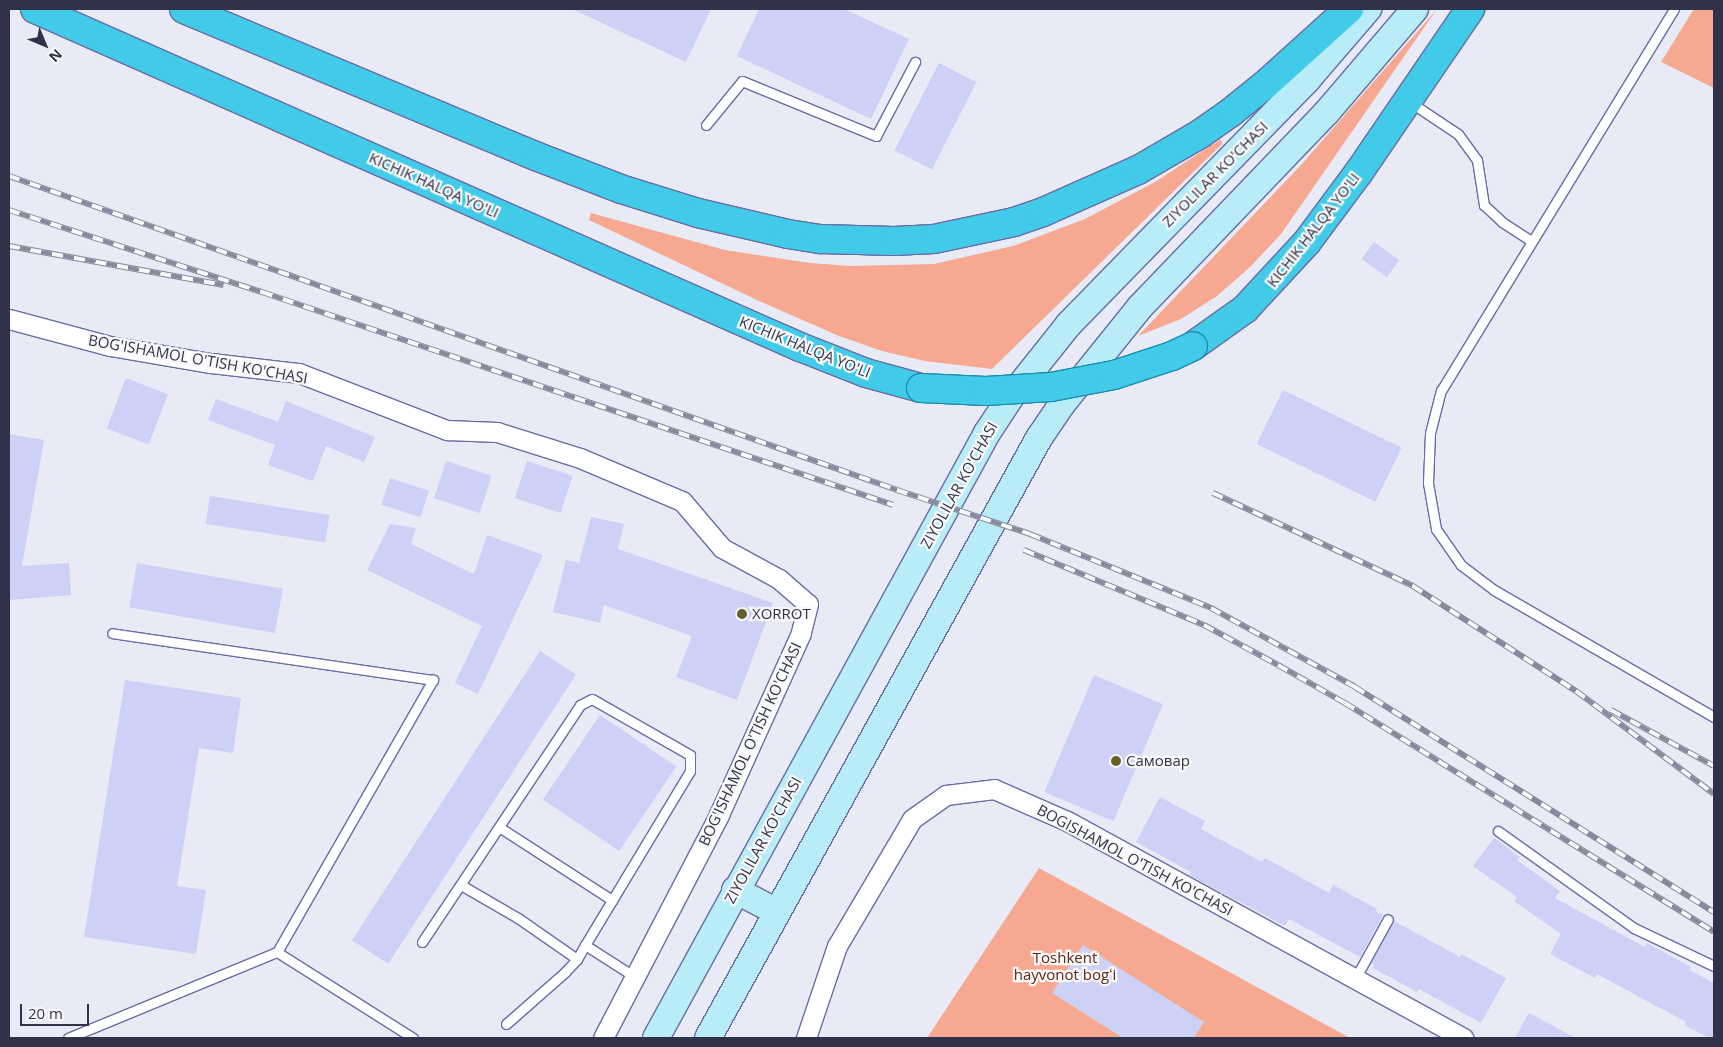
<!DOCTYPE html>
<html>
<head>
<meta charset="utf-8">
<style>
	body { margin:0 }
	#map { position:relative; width:1723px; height:1047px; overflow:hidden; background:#e8eaf6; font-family:"Open Sans",sans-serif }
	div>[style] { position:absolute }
	.green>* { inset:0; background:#f6a990 }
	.building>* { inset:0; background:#ccd1f5; transform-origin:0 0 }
	.roads { filter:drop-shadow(1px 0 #686da3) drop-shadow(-1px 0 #686da3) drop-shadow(0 1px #686da3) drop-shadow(0 -1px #686da3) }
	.service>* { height:9px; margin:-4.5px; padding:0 4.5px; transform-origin:4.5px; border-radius:4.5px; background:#fff }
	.minor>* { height:19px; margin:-9.5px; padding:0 9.5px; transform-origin:9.5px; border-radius:9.5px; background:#fff }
	.secondary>* { height:26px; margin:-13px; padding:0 13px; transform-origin:13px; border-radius:13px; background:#b8ecf6 }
	.trunk>* { height:28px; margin:-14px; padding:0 14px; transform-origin:14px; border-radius:14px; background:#42cbe8 }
	.rail>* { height:5.5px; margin-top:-2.75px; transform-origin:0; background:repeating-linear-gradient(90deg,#f8f8f8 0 11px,#87899c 0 22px); box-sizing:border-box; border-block:1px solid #87899c }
	.bridges { filter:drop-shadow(1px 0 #1d8dad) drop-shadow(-1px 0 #1d8dad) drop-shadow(0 1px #1d8dad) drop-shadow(0 -1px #1d8dad) }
	.trunk-bridge>* { height:28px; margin:-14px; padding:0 14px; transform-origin:14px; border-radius:14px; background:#42cbe8 }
	.dots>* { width:14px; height:14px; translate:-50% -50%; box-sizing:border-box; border:2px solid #f8f8f8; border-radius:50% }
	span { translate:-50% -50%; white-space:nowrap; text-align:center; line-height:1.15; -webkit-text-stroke:4.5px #f8f8f8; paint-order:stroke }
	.street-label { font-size:15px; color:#30324a }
	.poi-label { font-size:15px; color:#30324a }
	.left { translate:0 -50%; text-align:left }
	.park-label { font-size:15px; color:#5e2613 }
	.frame { position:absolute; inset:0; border:10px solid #30324a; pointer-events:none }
	.north { position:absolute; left:20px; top:20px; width:50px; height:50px; -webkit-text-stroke:4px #f8f8f8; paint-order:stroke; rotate:135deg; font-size:14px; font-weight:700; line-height:20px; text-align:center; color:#30324a }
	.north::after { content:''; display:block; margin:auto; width:18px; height:22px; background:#30324a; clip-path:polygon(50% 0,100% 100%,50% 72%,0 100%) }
	.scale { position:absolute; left:20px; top:1004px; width:69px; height:22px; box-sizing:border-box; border:2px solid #30324a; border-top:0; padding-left:6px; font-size:15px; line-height:18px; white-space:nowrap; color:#30324a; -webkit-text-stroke:4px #f8f8f8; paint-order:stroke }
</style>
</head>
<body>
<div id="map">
	<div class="green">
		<i style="clip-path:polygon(1437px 9px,1281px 234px,1250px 267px,1217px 296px,1181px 319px,1138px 336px,1302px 164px)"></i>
		<i style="clip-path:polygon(1694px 9px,1714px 9px,1714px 88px,1661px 62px)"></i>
		<i style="clip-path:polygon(1221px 139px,1222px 144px,992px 369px,925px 361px,882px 351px,839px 336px,757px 300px,589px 220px,591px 213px,725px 250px,810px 263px,851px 266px,934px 264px,1013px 246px,1085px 219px,1155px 182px)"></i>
		<i style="clip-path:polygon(1039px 868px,1350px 1038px,927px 1038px)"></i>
	</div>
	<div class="building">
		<i style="clip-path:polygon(572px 9px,711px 9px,686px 62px)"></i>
		<i style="clip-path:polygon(759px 9px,844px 9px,909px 39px,871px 119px,737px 56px)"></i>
		<i style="left:939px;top:63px;width:42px;height:98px;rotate:27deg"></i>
		<i style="left:1374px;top:242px;width:31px;height:21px;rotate:36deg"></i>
		<i style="left:126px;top:378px;width:45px;height:54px;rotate:21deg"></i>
		<i style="left:1283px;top:390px;width:132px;height:60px;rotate:26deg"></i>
		<i style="clip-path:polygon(216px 399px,278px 422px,286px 401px,375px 437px,364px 462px,326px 446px,313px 481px,268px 465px,275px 445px,208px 420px)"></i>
		<i style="clip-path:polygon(9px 434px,44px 440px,22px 566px,69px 563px,71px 595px,9px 600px)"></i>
		<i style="left:446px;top:461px;width:48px;height:39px;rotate:18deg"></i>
		<i style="left:527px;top:461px;width:48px;height:39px;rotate:18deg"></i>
		<i style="left:390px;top:478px;width:41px;height:28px;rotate:18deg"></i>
		<i style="left:210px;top:496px;width:121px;height:28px;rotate:9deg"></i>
		<i style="clip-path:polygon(591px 517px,624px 524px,618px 549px,773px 603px,737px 700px,676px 677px,692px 636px,604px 605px,600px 623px,553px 612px,566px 560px,579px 563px)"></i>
		<i style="clip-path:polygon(390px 524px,416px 528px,411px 544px,474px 574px,487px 535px,543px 555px,478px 694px,455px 683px,482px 626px,367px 570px)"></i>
		<i style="left:137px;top:563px;width:148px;height:45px;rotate:10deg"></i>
		<i style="left:540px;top:651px;width:43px;height:345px;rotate:33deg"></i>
		<i style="left:1094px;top:675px;width:75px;height:127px;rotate:23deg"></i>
		<i style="clip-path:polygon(125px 680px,241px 698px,233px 753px,199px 748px,177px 886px,206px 890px,196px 954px,84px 937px)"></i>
		<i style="left:600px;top:715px;width:92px;height:102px;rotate:34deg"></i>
		<i style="clip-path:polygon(1160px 797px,1205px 821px,1201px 829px,1262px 862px,1265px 858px,1329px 893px,1333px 885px,1377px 909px,1376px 912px,1383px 915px,1360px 957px,1289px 919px,1285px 926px,1189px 875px,1191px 872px,1136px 842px)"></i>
		<i style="clip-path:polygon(1494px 838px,1520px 857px,1517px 860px,1560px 891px,1555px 898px,1645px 947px,1647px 943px,1691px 967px,1690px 970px,1714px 983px,1714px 1038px,1709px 1038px,1684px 1025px,1686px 1022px,1597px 974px,1595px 978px,1550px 954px,1561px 934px,1514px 901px,1517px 897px,1473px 866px)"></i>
		<i style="clip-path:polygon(1394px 921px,1460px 957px,1461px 954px,1506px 978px,1481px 1023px,1419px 989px,1417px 992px,1373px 968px,1374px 965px,1371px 963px)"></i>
		<i style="clip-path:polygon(1083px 945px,1204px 1022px,1194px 1038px,1123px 1038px,1052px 993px)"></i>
		<i style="clip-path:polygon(1529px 1013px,1576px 1038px,1515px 1038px)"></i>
	</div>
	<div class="roads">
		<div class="service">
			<i style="left:1674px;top:9px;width:447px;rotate:121.4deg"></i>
			<i style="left:1441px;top:390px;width:44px;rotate:104.3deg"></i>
			<i style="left:1430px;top:433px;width:50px;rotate:92.3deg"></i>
			<i style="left:1428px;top:483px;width:47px;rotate:80.1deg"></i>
			<i style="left:1436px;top:529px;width:44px;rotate:55.2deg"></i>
			<i style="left:1461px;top:565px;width:41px;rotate:37.1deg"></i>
			<i style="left:1494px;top:590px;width:254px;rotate:30deg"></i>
			<i style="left:1410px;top:102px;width:58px;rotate:33.7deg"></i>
			<i style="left:1458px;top:134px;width:32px;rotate:54deg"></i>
			<i style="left:1477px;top:160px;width:46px;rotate:81.2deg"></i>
			<i style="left:1484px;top:205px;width:25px;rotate:43deg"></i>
			<i style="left:1502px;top:222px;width:35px;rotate:33deg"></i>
			<i style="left:706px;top:125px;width:57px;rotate:-50.7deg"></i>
			<i style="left:742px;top:81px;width:145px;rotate:22.3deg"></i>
			<i style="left:876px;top:136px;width:84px;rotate:-62.2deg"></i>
			<i style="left:499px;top:827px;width:135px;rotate:32.9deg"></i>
			<i style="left:1498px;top:831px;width:167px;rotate:35.5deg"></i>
			<i style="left:1634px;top:928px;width:89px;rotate:25.4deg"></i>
			<i style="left:461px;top:885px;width:66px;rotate:30.1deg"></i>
			<i style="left:518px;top:918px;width:72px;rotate:34.8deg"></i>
			<i style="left:422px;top:942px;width:285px;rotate:-56.3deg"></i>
			<i style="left:580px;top:705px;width:13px;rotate:-27deg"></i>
			<i style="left:592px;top:699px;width:113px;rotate:29.7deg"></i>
			<i style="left:690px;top:755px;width:16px;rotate:90deg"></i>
			<i style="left:690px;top:771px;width:203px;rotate:121.1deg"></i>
			<i style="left:585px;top:945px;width:59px;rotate:32.6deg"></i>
			<i style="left:277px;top:952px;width:161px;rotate:32.3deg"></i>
			<i style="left:1355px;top:979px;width:68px;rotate:-61.2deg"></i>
			<i style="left:506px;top:1024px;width:79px;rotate:-41.4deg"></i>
			<i style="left:565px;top:972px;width:18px;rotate:-47deg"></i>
			<i style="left:577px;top:959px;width:16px;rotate:-60deg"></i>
			<i style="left:68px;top:1038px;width:226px;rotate:-22.4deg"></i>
			<i style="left:277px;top:952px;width:314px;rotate:-60.2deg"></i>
			<i style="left:433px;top:680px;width:324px;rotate:-171.7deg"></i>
		</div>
		<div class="minor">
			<i style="left:9px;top:319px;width:105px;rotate:15deg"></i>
			<i style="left:110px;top:346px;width:102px;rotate:9.6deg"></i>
			<i style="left:211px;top:363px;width:89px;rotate:6.5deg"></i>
			<i style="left:299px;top:373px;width:159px;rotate:21.1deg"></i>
			<i style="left:447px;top:430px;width:50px;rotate:2.3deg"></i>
			<i style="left:497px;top:432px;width:87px;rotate:17.4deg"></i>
			<i style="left:580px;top:458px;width:111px;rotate:22.9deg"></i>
			<i style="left:682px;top:501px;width:62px;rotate:49.6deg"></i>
			<i style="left:722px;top:548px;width:65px;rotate:28.5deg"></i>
			<i style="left:779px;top:579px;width:38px;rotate:41deg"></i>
			<i style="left:808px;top:604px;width:30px;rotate:104deg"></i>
			<i style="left:801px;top:633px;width:200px;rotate:114.3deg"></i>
			<i style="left:719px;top:815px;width:251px;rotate:117.5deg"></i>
			<i style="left:806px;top:1038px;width:97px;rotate:-71.4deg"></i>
			<i style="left:837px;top:946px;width:147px;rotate:-59.4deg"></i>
			<i style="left:912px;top:819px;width:42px;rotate:-35.2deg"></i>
			<i style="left:946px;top:795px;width:48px;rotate:-7.1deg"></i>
			<i style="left:994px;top:789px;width:80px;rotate:23.7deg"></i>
			<i style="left:1067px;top:821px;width:452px;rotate:28.7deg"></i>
		</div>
		<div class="secondary">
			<i style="left:735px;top:890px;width:47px;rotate:27.6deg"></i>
			<i style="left:656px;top:1038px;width:690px;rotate:-61.32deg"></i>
			<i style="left:987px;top:433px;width:42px;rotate:-56.7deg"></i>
			<i style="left:1010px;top:398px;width:95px;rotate:-51.4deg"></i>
			<i style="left:1069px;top:324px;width:341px;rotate:-45.7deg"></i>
			<i style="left:1307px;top:80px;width:94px;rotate:-49.3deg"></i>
			<i style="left:708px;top:1038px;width:685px;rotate:-61.12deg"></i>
			<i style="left:1039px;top:438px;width:41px;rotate:-55.9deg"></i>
			<i style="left:1062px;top:404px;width:124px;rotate:-51.2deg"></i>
			<i style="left:1140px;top:307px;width:270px;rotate:-46.2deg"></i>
			<i style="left:1327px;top:112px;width:135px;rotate:-49.5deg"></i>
		</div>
		<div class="trunk">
			<i style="left:35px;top:9px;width:836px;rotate:23.84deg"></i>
			<i style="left:800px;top:347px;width:71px;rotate:21.5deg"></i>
			<i style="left:866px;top:373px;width:57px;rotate:15.3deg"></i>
			<i style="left:184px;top:9px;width:384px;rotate:22.7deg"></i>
			<i style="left:538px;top:157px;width:89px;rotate:21.1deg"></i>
			<i style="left:621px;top:189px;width:81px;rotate:17.3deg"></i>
			<i style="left:698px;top:213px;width:92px;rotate:13.1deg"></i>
			<i style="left:788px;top:234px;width:33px;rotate:9deg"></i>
			<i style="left:821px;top:239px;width:73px;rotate:1.6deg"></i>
			<i style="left:894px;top:241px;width:40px;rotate:-2.9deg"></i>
			<i style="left:934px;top:239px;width:82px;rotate:-12deg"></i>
			<i style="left:1014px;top:222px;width:31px;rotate:-19deg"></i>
			<i style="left:1043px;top:212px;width:104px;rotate:-23.9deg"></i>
			<i style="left:1138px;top:170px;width:72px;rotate:-30.1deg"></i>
			<i style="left:1200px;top:134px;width:37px;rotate:-35deg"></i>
			<i style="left:1230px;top:113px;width:46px;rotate:-38.9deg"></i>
			<i style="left:1266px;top:84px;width:112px;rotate:-42.1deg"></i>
			<i style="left:1193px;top:346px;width:64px;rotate:-35.4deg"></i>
			<i style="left:1245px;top:309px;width:91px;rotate:-47.2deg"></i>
			<i style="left:1307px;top:242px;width:87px;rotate:-53.4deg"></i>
			<i style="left:1359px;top:172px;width:197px;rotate:-55.7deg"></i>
		</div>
	</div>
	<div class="rail">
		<i style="left:9px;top:176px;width:942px;rotate:19.47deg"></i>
		<i style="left:897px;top:490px;width:140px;rotate:18.3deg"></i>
		<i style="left:1030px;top:534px;width:196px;rotate:22.2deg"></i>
		<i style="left:1211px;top:608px;width:164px;rotate:28.7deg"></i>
		<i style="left:1355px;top:687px;width:424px;rotate:32.1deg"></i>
		<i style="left:9px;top:210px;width:266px;rotate:18deg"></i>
		<i style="left:262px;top:292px;width:666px;rotate:18.65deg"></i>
		<i style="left:9px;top:246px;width:218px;rotate:10.3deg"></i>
		<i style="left:1213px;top:493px;width:221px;rotate:24.9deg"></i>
		<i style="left:1413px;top:586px;width:194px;rotate:32.8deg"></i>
		<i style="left:1576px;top:691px;width:172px;rotate:36.7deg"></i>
		<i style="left:1024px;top:550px;width:195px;rotate:22.6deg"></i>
		<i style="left:1204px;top:625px;width:84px;rotate:28.4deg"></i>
		<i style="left:1278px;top:665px;width:77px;rotate:29.6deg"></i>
		<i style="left:1345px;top:703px;width:434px;rotate:31.8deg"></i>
		<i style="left:1611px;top:710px;width:117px;rotate:28.5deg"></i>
	</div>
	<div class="bridges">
		<div class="trunk-bridge">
			<i style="left:921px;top:388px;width:65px;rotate:2.6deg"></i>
			<i style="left:986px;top:391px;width:65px;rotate:-3.5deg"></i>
			<i style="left:1051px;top:387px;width:64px;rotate:-10.8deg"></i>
			<i style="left:1114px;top:375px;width:61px;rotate:-18.1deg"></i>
			<i style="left:1172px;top:356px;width:23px;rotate:-25deg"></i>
		</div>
	</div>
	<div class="dots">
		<i style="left:742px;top:614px;background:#685e2b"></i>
		<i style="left:1116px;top:761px;background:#685e2b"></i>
	</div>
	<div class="street-label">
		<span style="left:1215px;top:174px;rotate:-45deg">ZIYOLILAR KO'CHASI</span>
		<span style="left:434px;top:185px;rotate:24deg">KICHIK HALQA YO'LI</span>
		<span style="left:1313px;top:230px;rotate:-52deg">KICHIK HALQA YO'LI</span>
		<span style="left:805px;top:347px;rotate:22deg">KICHIK HALQA YO'LI</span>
		<span style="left:198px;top:359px;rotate:10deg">BOG'ISHAMOL O'TISH KO'CHASI</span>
		<span style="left:959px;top:485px;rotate:-61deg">ZIYOLILAR KO'CHASI</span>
		<span style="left:750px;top:744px;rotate:-65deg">BOG'ISHAMOL O'TISH KO'CHASI</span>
		<span style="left:763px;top:840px;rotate:-61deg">ZIYOLILAR KO'CHASI</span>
		<span style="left:1135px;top:860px;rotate:28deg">BOGISHAMOL O'TISH KO'CHASI</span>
	</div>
	<div class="poi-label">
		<span class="left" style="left:752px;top:614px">XORROT</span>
		<span class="left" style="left:1126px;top:761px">Самовар</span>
	</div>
	<div class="park-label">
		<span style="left:1065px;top:966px">Toshkent<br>hayvonot bogʻi</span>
	</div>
	<div class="frame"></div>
	<div class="north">N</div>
	<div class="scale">20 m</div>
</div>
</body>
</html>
